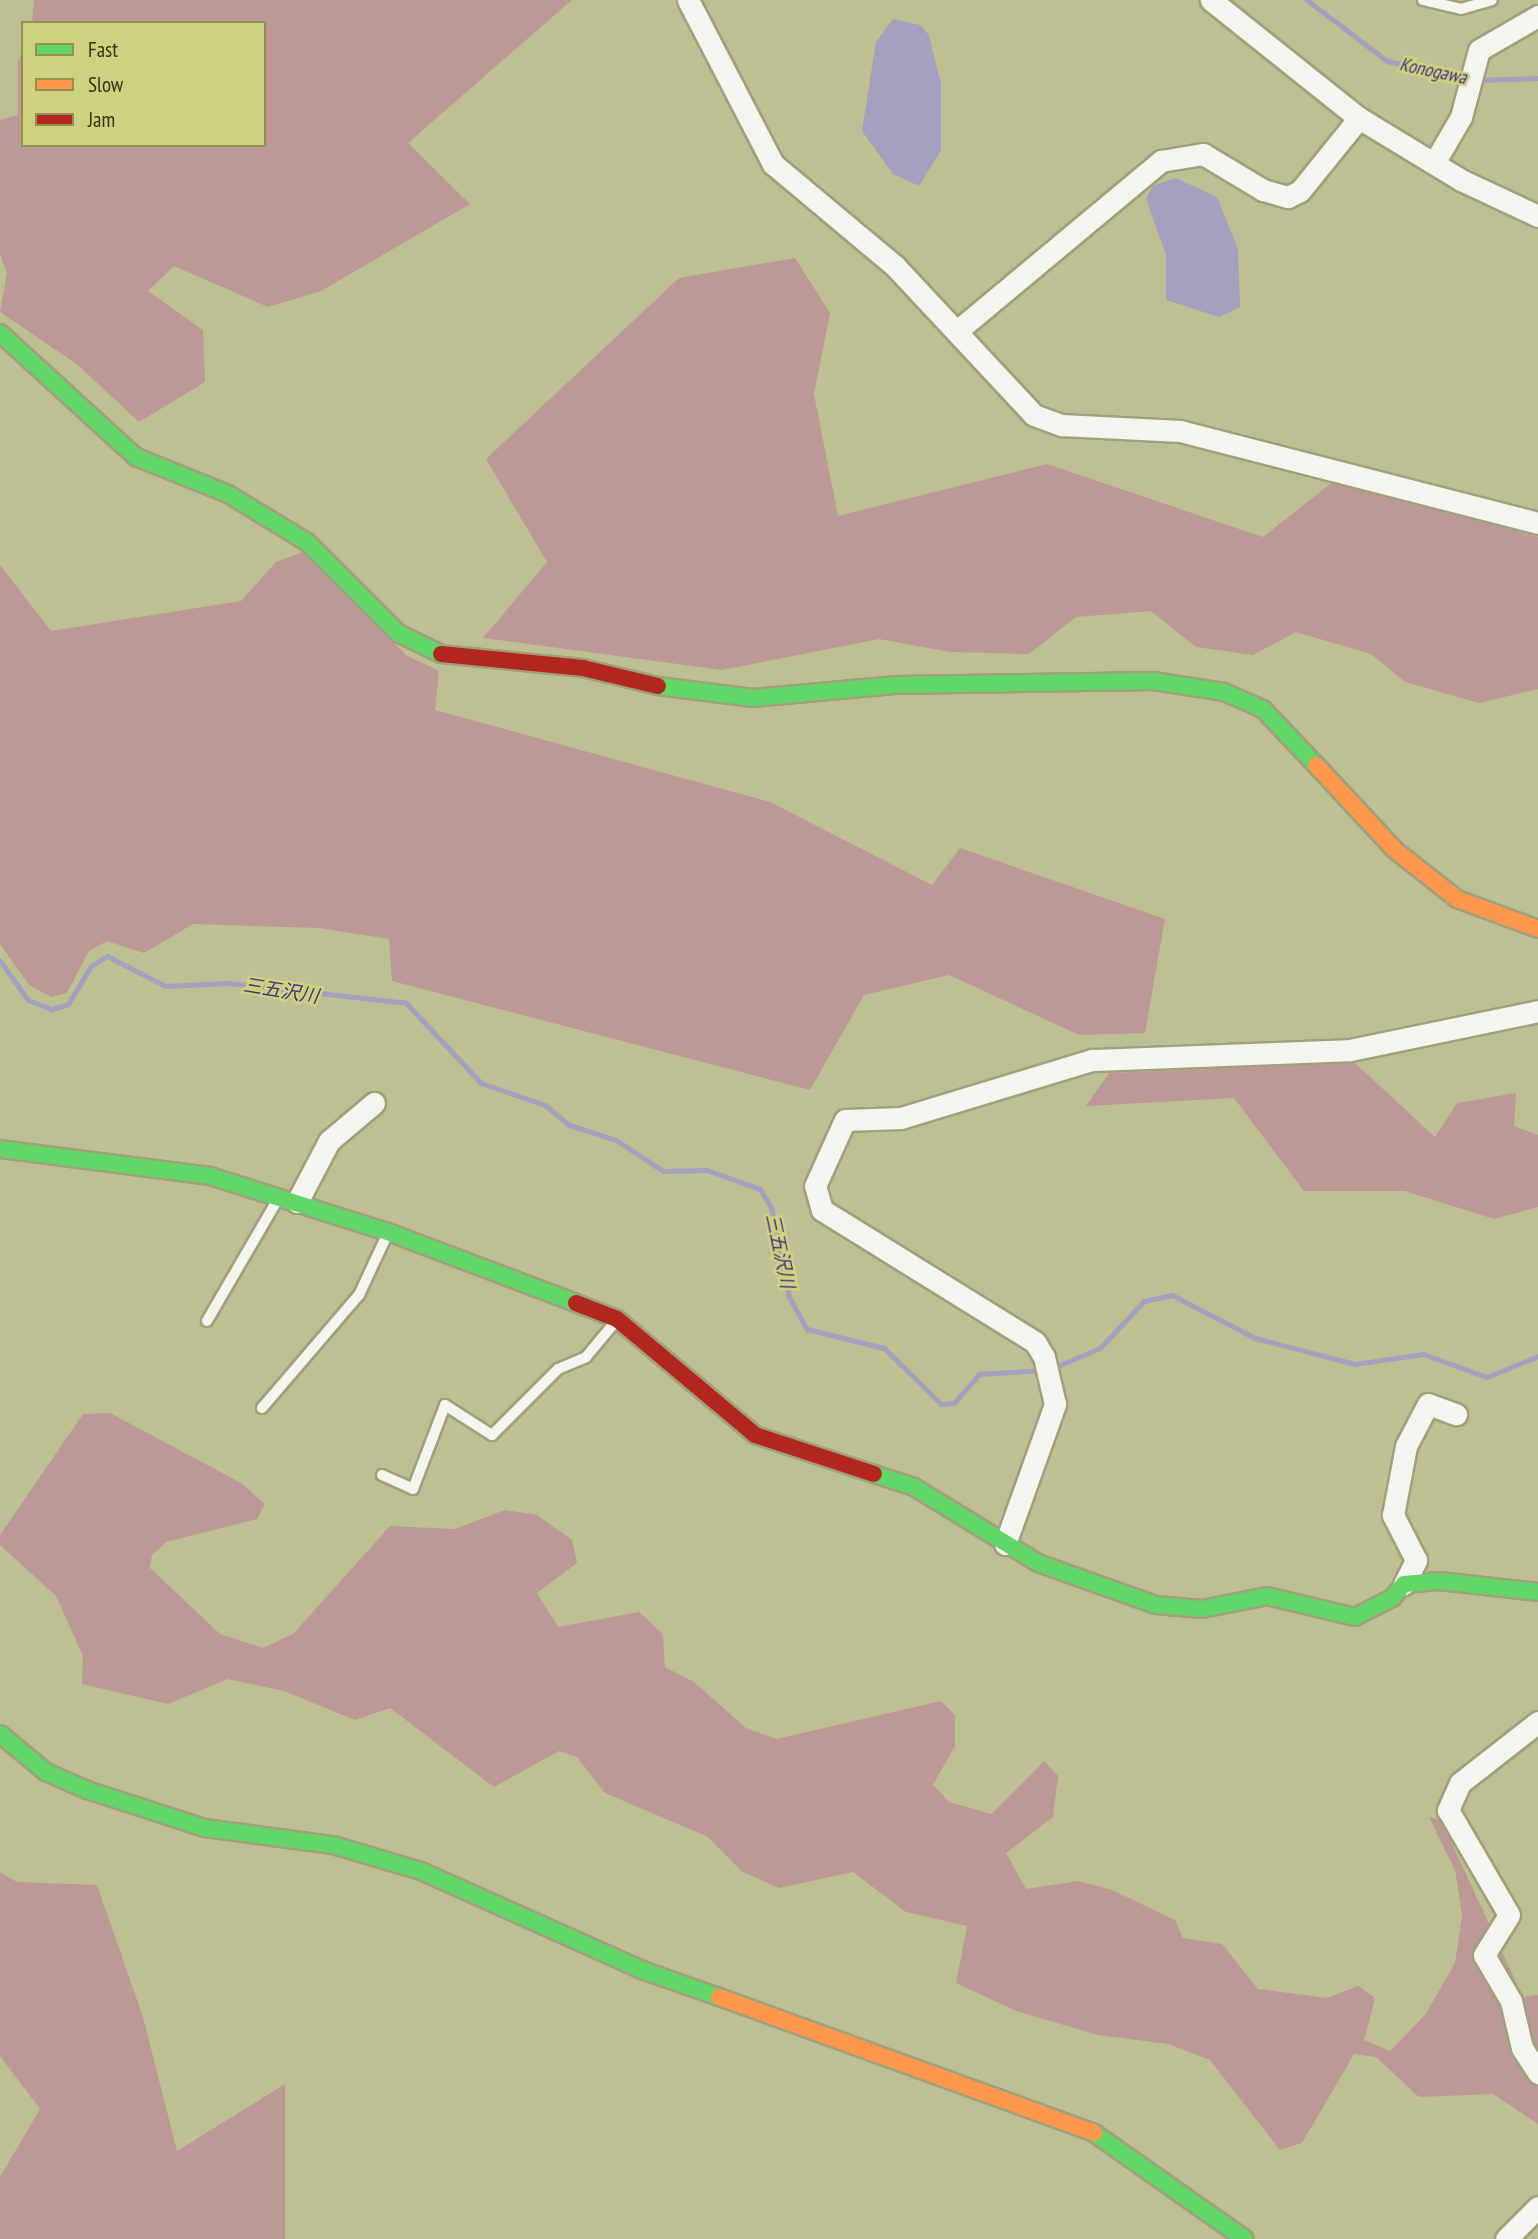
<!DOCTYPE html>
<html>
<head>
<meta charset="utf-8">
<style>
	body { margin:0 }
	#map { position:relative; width:1538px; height:2239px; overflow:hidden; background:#bebf92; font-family:"PT Sans Narrow","Noto Sans JP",sans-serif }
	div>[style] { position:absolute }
	.forest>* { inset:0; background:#bc9996 }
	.water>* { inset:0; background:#a4a0bd }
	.stream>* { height:5px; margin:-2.5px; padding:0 2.5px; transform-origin:2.5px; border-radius:2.5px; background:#a4a0bd }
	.roads { filter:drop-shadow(2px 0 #a0a07d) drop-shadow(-2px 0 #a0a07d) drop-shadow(0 2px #a0a07d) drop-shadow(0 -2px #a0a07d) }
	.lane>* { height:10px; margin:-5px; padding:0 5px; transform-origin:5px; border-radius:5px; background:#f5f5ef }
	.street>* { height:21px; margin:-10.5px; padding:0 10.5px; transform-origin:10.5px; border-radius:10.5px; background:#f5f5ef }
	.fast>* { height:16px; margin:-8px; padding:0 8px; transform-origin:8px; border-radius:8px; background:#63d668 }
	.slow>* { height:16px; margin:-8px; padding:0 8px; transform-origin:8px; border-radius:8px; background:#ff974d }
	.jam>* { height:16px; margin:-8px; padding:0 8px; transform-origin:8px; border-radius:8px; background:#b3261e }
	span { translate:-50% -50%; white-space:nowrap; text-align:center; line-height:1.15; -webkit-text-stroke:5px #d0d180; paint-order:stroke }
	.water-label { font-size:19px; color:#43337e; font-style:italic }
	.legend { position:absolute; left:21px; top:21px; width:245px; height:126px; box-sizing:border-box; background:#d0d180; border:2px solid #919153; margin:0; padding:9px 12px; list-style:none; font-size:21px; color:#323210 }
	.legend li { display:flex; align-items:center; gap:14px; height:35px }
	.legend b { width:35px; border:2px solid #919153 }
</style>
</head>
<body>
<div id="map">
	<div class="forest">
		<i style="clip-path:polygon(34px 0,572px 0,408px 143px,470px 204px,321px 291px,268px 307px,174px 266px,148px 291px,203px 330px,205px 382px,139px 422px,78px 365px,0 312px,7px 273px,0 255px,0 120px,18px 115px,18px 62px,23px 49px,23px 145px,264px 145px,264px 23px,32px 23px)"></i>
		<i style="clip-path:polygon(795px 258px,830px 313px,814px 394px,838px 516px,1047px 464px,1263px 537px,1334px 481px,1538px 537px,1538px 689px,1479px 703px,1405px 682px,1371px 654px,1296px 632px,1253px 655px,1196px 647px,1151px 611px,1076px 617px,1029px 654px,950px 652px,879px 639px,722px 670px,483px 638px,547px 562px,486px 459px,679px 278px)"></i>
		<i style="clip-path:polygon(305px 551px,406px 655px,439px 671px,435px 710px,770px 802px,932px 885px,960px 848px,1165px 919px,1145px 1033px,1079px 1035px,949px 975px,864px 995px,810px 1090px,392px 981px,389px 939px,319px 928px,193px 924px,144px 953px,107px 941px,89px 951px,67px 993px,51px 997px,29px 985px,0 944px,0 565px,51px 631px,241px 601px,276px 562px)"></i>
		<i style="clip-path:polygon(1355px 1063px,1435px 1137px,1457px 1103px,1516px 1093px,1514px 1126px,1538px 1135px,1538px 1207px,1494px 1219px,1405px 1191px,1304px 1191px,1234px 1098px,1086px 1106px,1109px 1073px)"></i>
		<i style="clip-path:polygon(110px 1413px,241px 1483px,265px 1504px,257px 1519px,166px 1542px,152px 1555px,150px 1568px,220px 1634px,263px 1648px,293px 1634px,390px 1526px,455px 1529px,505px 1510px,537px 1515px,572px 1540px,577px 1563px,537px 1593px,558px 1627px,639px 1612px,663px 1634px,665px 1667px,694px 1682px,746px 1728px,777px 1739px,941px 1701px,955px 1715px,955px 1746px,933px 1785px,949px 1802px,991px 1814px,1044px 1761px,1058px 1776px,1053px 1817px,1006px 1853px,1026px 1889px,1078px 1881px,1112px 1890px,1175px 1920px,1183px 1938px,1222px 1944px,1258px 1989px,1327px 1998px,1358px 1986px,1375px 1998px,1364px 2040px,1390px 2051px,1425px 2015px,1455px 1963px,1462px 1915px,1455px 1870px,1429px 1817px,1441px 1820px,1523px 1997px,1538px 1995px,1538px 2124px,1493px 2094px,1419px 2097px,1376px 2057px,1354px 2054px,1302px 2143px,1280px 2150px,1210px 2060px,1168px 2044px,1098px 2035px,1016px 2011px,956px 1983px,967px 1926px,906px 1912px,853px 1872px,779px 1888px,741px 1871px,708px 1837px,605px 1793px,577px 1757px,559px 1751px,494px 1787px,390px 1708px,355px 1720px,284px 1691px,228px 1679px,168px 1704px,82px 1684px,83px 1656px,56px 1596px,0 1545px,0 1535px,83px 1414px)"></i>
		<i style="clip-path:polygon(0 1872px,17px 1882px,97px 1885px,143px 2017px,177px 2151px,285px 2084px,285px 2239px,0 2239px,0 2177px,40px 2109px,0 2056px)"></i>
	</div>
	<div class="water">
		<i style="clip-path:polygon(893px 19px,920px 25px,929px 35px,941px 84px,941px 150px,919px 186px,893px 174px,862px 131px,876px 42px)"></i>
		<i style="clip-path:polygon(1176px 178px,1217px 197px,1238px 249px,1240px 307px,1219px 317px,1166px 300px,1166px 255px,1146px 199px,1153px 186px)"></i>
	</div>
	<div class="stream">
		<i style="left:1307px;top:0;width:101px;rotate:37.3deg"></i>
		<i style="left:1387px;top:61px;width:81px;rotate:12.8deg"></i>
		<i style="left:1476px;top:80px;width:62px;rotate:-1.8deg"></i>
		<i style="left:0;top:961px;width:48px;rotate:54.3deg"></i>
		<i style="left:28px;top:1000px;width:26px;rotate:21deg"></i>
		<i style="left:52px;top:1009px;width:17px;rotate:-17deg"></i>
		<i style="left:68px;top:1004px;width:44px;rotate:-58.8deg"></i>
		<i style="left:91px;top:966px;width:19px;rotate:-32deg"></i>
		<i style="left:107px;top:956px;width:65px;rotate:27.3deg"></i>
		<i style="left:165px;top:986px;width:64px;rotate:-2.7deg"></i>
		<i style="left:229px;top:983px;width:178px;rotate:6.4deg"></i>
		<i style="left:406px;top:1003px;width:110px;rotate:46.8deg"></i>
		<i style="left:481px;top:1083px;width:68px;rotate:19deg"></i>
		<i style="left:545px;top:1105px;width:31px;rotate:40deg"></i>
		<i style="left:569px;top:1125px;width:49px;rotate:17.7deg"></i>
		<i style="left:616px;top:1140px;width:56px;rotate:33.4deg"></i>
		<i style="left:663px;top:1171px;width:44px;rotate:-1.3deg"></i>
		<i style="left:707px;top:1170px;width:56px;rotate:19.7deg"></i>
		<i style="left:760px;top:1189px;width:21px;rotate:59deg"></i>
		<i style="left:771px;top:1207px;width:92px;rotate:78.7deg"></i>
		<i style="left:789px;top:1297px;width:37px;rotate:61deg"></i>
		<i style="left:807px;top:1329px;width:79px;rotate:13.9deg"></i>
		<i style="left:884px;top:1348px;width:80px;rotate:44.5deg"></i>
		<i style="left:941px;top:1404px;width:13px;rotate:-4deg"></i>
		<i style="left:954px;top:1403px;width:38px;rotate:-49deg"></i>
		<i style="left:979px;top:1374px;width:65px;rotate:-3.5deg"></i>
		<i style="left:1053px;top:1368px;width:51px;rotate:-23.1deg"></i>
		<i style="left:1100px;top:1348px;width:64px;rotate:-46.9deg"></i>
		<i style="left:1144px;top:1301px;width:29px;rotate:-12deg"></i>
		<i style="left:1172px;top:1295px;width:93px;rotate:27.4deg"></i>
		<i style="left:1255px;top:1338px;width:103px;rotate:14.6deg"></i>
		<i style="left:1355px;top:1364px;width:69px;rotate:-8.4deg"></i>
		<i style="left:1423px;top:1354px;width:68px;rotate:19.8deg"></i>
		<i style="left:1487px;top:1377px;width:55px;rotate:-22.4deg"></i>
	</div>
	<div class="roads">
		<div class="lane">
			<i style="left:1423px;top:0;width:39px;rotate:13deg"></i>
			<i style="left:1461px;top:9px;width:32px;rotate:-16deg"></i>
			<i style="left:207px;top:1321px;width:141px;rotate:-59.8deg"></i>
			<i style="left:262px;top:1408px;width:149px;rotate:-49.4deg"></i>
			<i style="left:359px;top:1295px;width:66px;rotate:-65deg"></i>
			<i style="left:382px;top:1475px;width:34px;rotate:24deg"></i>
			<i style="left:413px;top:1489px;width:90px;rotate:-69.1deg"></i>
			<i style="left:445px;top:1405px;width:56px;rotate:32.6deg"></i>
			<i style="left:492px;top:1435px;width:93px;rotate:-45deg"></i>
			<i style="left:558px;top:1369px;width:30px;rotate:-23deg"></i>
			<i style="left:586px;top:1357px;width:47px;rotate:-50.2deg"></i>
		</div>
		<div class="street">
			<i style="left:688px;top:0;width:185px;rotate:62.6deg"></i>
			<i style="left:773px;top:164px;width:158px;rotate:39.9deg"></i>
			<i style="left:894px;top:265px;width:205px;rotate:47deg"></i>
			<i style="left:1034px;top:415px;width:30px;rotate:20deg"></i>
			<i style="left:1062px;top:425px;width:118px;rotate:2.9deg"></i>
			<i style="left:1180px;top:431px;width:370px;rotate:14.4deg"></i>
			<i style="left:1211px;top:0;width:189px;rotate:38.6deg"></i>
			<i style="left:1359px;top:118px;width:119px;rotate:31.3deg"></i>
			<i style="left:1461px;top:180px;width:85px;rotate:25.1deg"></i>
			<i style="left:1434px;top:163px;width:53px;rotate:-59.6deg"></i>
			<i style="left:1461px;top:117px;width:69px;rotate:-75deg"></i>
			<i style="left:1479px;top:50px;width:68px;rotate:-30deg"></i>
			<i style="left:957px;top:331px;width:266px;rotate:-39.8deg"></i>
			<i style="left:1161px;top:161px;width:43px;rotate:-9.5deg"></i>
			<i style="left:1203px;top:154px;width:70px;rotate:31deg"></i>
			<i style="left:1263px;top:190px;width:26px;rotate:16deg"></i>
			<i style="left:1288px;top:197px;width:13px;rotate:-27deg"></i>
			<i style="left:1300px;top:191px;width:94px;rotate:-51.1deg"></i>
			<i style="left:297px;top:1202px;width:69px;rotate:-62.3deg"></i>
			<i style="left:329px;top:1141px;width:59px;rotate:-40.2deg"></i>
			<i style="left:1005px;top:1544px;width:149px;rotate:-70.3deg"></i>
			<i style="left:1055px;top:1404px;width:48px;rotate:-103.2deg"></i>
			<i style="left:1044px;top:1357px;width:17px;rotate:-121deg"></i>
			<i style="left:1035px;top:1342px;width:251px;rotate:-148.2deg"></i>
			<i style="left:822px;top:1210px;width:25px;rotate:-106deg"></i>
			<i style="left:815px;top:1186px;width:72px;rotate:-65.6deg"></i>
			<i style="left:845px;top:1120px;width:56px;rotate:-2deg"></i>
			<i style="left:901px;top:1118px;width:200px;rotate:-16.9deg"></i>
			<i style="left:1092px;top:1060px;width:258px;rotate:-2.2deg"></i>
			<i style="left:1350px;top:1050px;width:192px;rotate:-11.7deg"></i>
			<i style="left:1404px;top:1584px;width:27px;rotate:-63deg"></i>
			<i style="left:1416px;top:1560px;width:51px;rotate:-117.1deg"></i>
			<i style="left:1393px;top:1515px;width:70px;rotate:-79.3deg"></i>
			<i style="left:1406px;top:1446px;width:47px;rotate:-62.4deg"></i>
			<i style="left:1428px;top:1404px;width:30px;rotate:20deg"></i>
			<i style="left:1538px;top:1722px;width:99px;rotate:142deg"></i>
			<i style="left:1460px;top:1783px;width:30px;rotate:114deg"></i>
			<i style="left:1448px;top:1810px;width:121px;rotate:59.8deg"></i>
			<i style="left:1509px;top:1915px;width:47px;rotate:122deg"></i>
			<i style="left:1484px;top:1955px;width:53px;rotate:59.6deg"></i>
			<i style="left:1511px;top:2001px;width:48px;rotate:76.8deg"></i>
			<i style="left:1522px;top:2048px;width:30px;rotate:57deg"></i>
			<i style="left:1506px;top:2239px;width:45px;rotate:-45deg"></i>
		</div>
		<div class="fast">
			<i style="left:0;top:333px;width:184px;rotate:42.4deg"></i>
			<i style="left:136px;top:457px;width:99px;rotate:21.9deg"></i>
			<i style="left:228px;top:494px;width:92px;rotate:31.3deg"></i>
			<i style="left:307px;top:542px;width:129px;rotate:45deg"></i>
			<i style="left:398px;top:633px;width:48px;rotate:26deg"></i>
			<i style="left:658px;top:686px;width:96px;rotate:7.2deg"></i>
			<i style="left:753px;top:698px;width:145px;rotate:-5.2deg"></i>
			<i style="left:897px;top:685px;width:256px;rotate:-0.9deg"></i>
			<i style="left:1153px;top:681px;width:72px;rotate:8.8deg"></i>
			<i style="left:1224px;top:692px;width:43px;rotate:23.6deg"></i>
			<i style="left:1263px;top:709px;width:77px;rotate:46.6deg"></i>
			<i style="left:0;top:1149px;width:212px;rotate:7.3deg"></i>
			<i style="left:210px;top:1176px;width:187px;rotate:17.5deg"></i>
			<i style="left:388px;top:1232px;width:201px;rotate:20.7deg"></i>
			<i style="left:874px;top:1474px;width:42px;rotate:18deg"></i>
			<i style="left:914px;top:1487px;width:145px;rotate:31.5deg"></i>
			<i style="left:1038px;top:1563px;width:125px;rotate:19.6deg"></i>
			<i style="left:1156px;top:1605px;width:46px;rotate:5deg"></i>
			<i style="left:1202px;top:1609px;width:66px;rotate:-11.3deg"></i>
			<i style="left:1267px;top:1596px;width:90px;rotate:13.4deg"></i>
			<i style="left:1355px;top:1617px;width:42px;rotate:-27.2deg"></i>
			<i style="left:1392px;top:1598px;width:18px;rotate:-49deg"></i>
			<i style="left:1404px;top:1584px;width:35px;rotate:-5deg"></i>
			<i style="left:1439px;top:1581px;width:100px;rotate:6.3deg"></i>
			<i style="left:0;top:1734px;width:60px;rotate:39.6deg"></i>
			<i style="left:46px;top:1772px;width:45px;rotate:23.7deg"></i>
			<i style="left:87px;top:1790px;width:124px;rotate:17.9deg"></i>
			<i style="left:205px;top:1828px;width:129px;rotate:7.6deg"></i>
			<i style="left:333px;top:1845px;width:92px;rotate:16.5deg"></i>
			<i style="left:421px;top:1871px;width:242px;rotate:24.1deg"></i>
			<i style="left:642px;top:1970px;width:82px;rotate:19.3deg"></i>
			<i style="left:1094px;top:2133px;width:184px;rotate:35.1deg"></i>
		</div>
		<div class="slow">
			<i style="left:1316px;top:765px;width:116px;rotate:47.1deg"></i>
			<i style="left:1395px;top:850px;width:79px;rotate:38.3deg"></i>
			<i style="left:1457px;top:899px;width:86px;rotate:20.3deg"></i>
			<i style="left:719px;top:1997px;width:399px;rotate:19.9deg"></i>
		</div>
		<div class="jam">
			<i style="left:441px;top:654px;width:143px;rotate:5.6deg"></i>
			<i style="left:583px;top:668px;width:77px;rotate:13.5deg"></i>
			<i style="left:576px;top:1303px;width:44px;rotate:21.3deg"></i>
			<i style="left:617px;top:1319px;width:180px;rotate:40deg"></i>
			<i style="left:755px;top:1435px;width:125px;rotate:18.1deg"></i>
		</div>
	</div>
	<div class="water-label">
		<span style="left:1433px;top:71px;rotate:12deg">Konogawa</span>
		<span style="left:281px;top:991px;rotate:9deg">三五沢川</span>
		<span style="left:780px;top:1251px;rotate:78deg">三五沢川</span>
	</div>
	<ul class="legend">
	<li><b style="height:9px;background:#63d668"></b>Fast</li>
	<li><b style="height:9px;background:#ff974d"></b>Slow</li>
	<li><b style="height:9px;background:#b3261e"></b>Jam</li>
	</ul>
</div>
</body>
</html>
